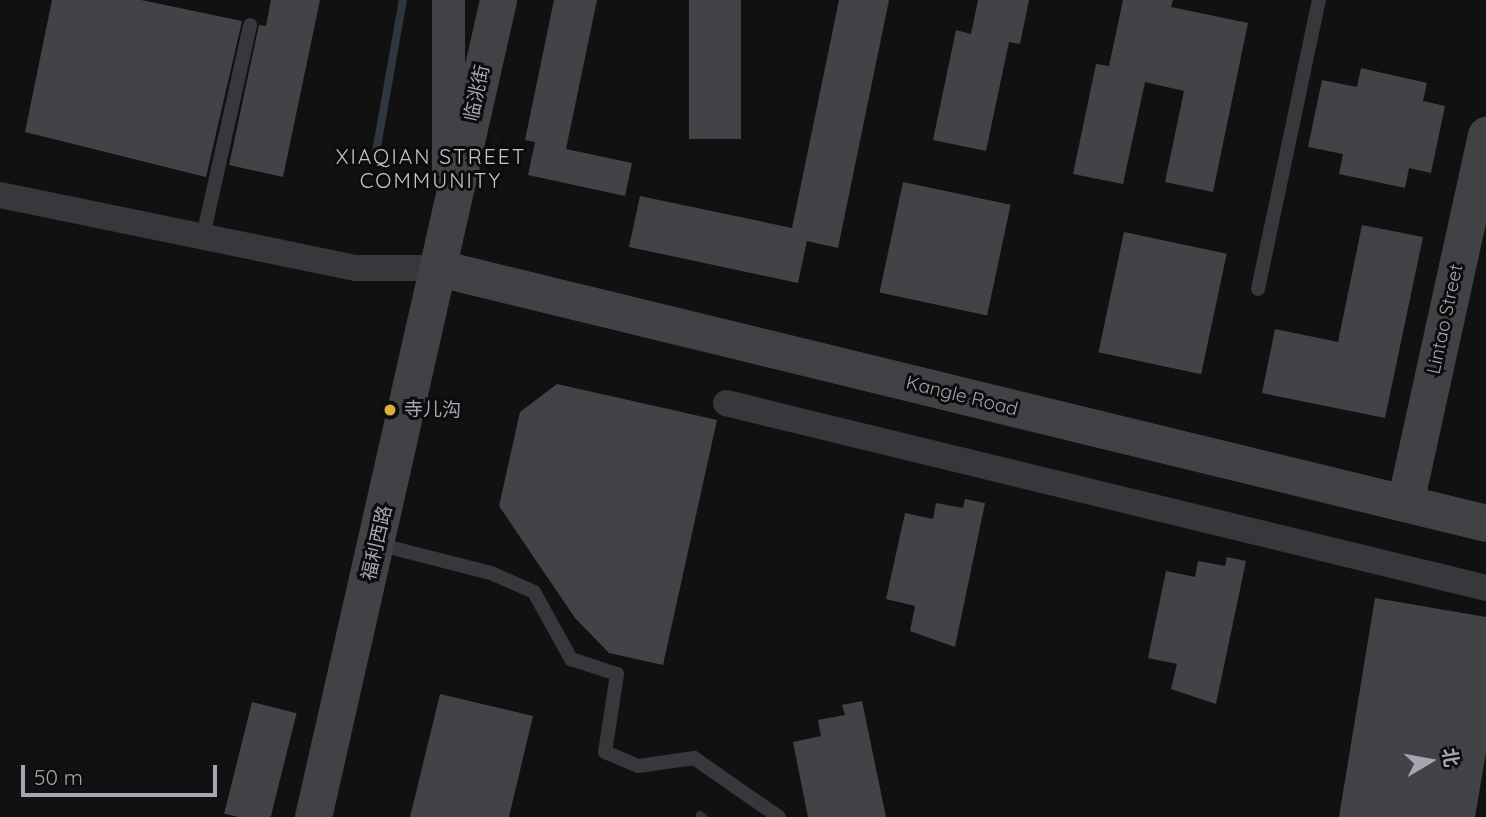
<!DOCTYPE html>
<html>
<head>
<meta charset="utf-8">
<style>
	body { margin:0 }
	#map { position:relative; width:1486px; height:817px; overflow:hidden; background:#111112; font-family:Quicksand,"Noto Sans SC",sans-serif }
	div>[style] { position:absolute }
	.stream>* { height:8px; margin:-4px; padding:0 4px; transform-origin:4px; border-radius:4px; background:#30363d }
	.building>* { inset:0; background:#434347; transform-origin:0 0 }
	.lane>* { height:14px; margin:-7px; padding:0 7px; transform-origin:7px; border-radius:7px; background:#37383b }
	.street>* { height:26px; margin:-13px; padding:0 13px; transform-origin:13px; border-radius:13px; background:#37383b }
	.secondary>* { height:37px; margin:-18.5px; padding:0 18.5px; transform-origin:18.5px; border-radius:18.5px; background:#414246 }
	.dots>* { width:19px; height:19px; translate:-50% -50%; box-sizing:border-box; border:4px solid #0c0c0d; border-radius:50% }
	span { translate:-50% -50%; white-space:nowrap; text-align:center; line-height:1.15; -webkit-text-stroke:6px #0c0c0d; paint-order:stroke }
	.street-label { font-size:19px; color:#a4a7b1 }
	.poi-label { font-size:19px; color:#a4a7b1 }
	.left { translate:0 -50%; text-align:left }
	.neighbourhood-label { font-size:21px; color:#c4c6ce; letter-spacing:2px }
	.north { position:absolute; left:1395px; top:726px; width:70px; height:70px; -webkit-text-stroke:5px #0c0c0d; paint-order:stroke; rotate:80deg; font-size:19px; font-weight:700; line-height:28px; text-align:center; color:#a4a7b1 }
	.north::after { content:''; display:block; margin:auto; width:24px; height:32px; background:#a4a7b1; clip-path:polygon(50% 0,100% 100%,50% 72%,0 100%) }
	.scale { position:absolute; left:21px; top:765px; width:196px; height:32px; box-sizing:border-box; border:4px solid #a4a7b1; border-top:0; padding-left:9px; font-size:21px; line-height:24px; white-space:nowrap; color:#a4a7b1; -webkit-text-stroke:5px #0c0c0d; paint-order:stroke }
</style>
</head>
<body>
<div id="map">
	<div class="stream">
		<i style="left:375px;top:158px;width:160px;rotate:-80deg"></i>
		<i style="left:700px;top:815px;width:4px;rotate:34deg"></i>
	</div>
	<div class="building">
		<i style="clip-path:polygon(52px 0,141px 0,242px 21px,206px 177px,25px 132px)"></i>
		<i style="clip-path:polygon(271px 0,320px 0,283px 177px,229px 165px,259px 25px,266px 26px)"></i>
		<i style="left:432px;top:0;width:33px;height:176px"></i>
		<i style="clip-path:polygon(554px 0,597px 0,566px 149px,632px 163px,625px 196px,528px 175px,535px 142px,525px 140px)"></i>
		<i style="left:689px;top:0;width:52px;height:139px"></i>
		<i style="clip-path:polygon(839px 0,889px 0,838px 248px,807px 241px,798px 283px,629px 247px,640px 196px,792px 228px)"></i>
		<i style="clip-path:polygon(978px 0,1029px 0,1020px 44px,1009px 42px,986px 151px,933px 140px,956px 30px,971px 34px)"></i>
		<i style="clip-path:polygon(1123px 0,1173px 0,1171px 7px,1248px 23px,1213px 192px,1165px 182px,1184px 91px,1145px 82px,1123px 184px,1073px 174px,1096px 64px,1109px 66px)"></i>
		<i style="clip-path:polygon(1361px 68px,1427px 83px,1423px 101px,1445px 106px,1431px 173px,1409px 168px,1405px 188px,1339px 174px,1343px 154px,1308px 147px,1322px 80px,1357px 87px)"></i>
		<i style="left:903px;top:182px;width:110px;height:113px;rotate:12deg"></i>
		<i style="clip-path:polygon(1362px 225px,1423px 237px,1385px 418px,1262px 393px,1275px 329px,1338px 342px)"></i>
		<i style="left:1124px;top:232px;width:105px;height:123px;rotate:12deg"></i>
		<i style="clip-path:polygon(557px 384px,717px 420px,663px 665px,609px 653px,575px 618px,499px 506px,520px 412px)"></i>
		<i style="clip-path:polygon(965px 499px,985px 503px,955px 647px,910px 631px,915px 606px,886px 599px,905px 513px,933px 519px,936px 503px,963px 508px)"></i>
		<i style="clip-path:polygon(1227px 557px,1246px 561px,1216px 704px,1171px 689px,1177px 664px,1148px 658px,1166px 571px,1195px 577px,1198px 561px,1225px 566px)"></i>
		<i style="clip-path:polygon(1375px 598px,1486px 617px,1486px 752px,1475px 817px,1339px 817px)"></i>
		<i style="clip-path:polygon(440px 694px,533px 716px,509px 817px,410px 817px)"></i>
		<i style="clip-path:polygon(862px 701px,886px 817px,808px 817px,793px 742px,821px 736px,818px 720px,845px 715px,842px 705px)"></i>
		<i style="left:252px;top:702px;width:46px;height:115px;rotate:14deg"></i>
	</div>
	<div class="lane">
		<i style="left:203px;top:236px;width:216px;rotate:-77.4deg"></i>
		<i style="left:1258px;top:289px;width:295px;rotate:-78.1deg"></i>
		<i style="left:377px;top:544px;width:118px;rotate:14.3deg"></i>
		<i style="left:491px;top:573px;width:47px;rotate:23.8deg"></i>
		<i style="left:534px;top:592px;width:77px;rotate:61.1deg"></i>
		<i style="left:571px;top:659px;width:48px;rotate:18.1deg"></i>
		<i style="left:617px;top:674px;width:79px;rotate:98.7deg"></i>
		<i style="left:605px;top:752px;width:36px;rotate:23deg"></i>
		<i style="left:638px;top:766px;width:57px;rotate:-8.1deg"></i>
		<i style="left:694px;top:758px;width:103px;rotate:34.8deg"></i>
	</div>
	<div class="street">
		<i style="left:0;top:195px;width:364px;rotate:11.6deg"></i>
		<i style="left:357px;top:268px;width:82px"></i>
		<i style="left:726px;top:403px;width:782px;rotate:13.68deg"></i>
	</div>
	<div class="secondary">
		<i style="left:439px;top:268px;width:1078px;rotate:13.69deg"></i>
		<i style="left:1405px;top:503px;width:377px;rotate:-77.6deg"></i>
		<i style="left:313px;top:817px;width:838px;rotate:-77.24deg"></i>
	</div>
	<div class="dots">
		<i style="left:390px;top:410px;background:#d9af41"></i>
	</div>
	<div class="street-label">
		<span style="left:477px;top:93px;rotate:-78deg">临洮街</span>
		<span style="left:1445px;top:319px;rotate:-78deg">Lintao Street</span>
		<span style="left:962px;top:396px;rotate:14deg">Kangle Road</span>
		<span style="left:377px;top:543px;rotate:-77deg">福利西路</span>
	</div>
	<div class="poi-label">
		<span class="left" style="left:404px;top:410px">寺儿沟</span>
	</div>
	<div class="neighbourhood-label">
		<span style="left:431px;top:168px">XIAQIAN STREET<br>COMMUNITY</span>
	</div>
	<div class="north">北</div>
	<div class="scale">50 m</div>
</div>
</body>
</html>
